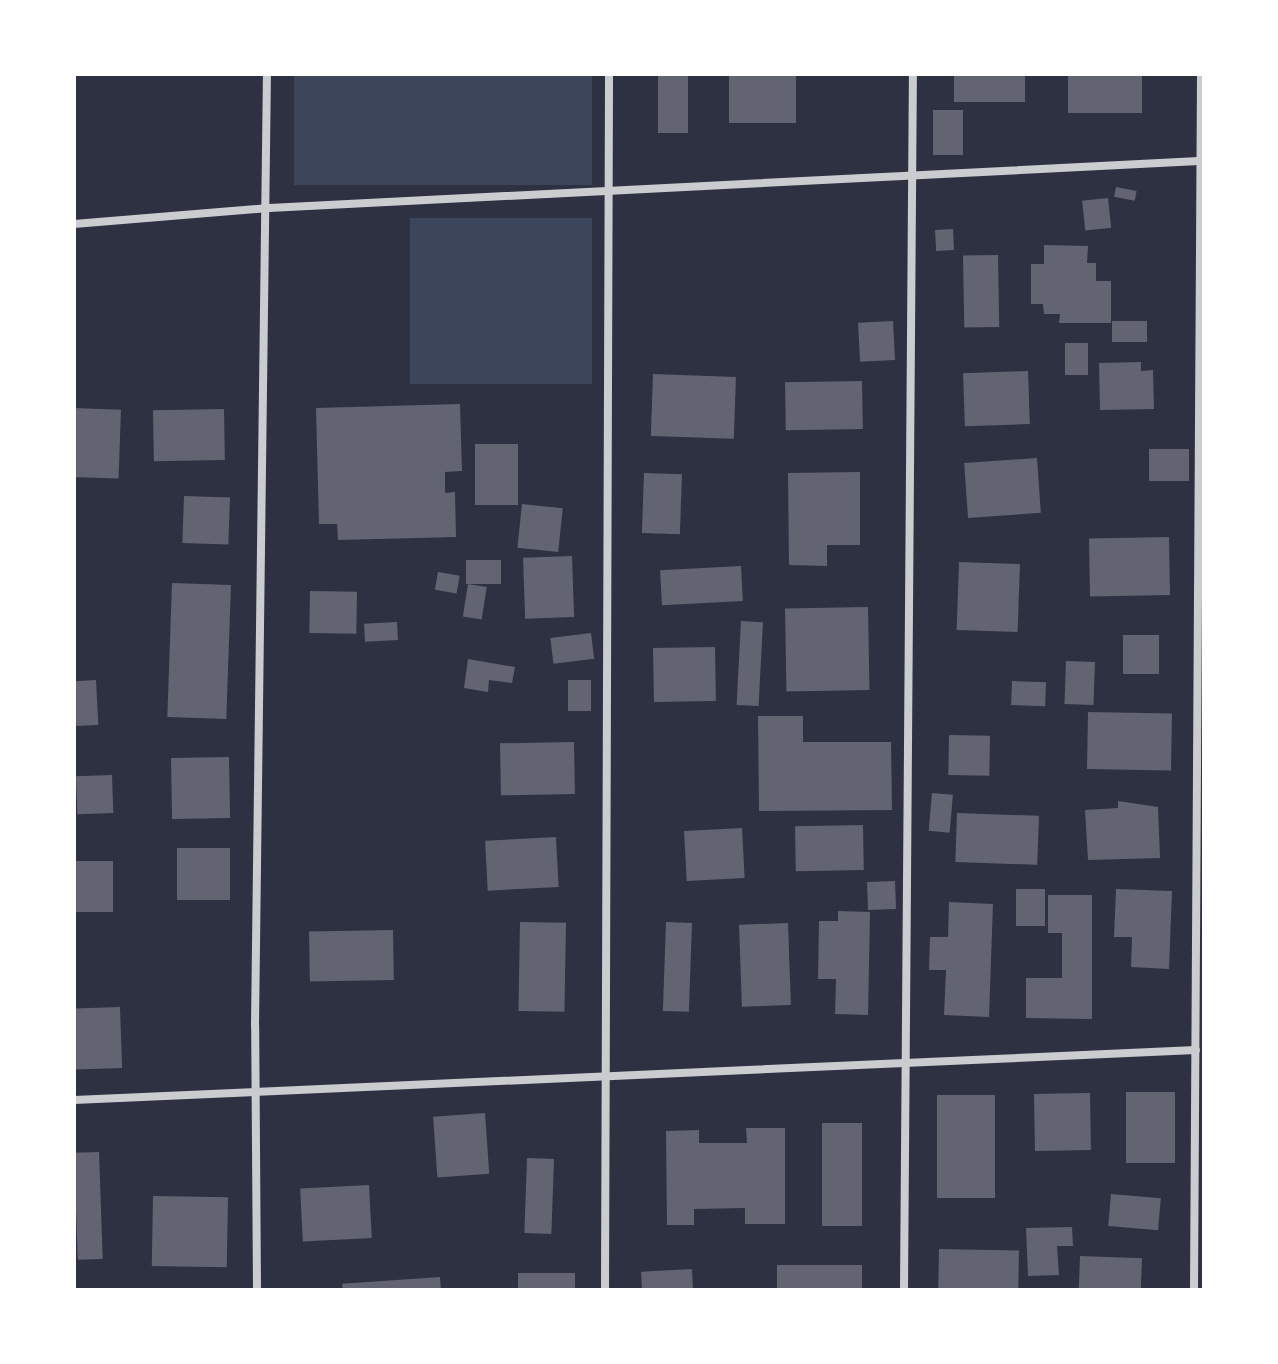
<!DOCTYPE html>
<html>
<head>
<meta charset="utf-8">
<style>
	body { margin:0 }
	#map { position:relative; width:1278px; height:1364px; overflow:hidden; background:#2d3142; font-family:"Noto Sans",sans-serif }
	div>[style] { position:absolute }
	.green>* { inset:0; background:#3c4559; transform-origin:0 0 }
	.building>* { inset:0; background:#626471; transform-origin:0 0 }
	.minor>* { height:8px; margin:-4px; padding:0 4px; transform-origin:4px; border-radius:4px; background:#caccd0 }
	span { translate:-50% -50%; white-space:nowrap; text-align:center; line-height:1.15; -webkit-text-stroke:8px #fff; paint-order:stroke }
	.frame { position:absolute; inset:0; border:76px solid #fff; pointer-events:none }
</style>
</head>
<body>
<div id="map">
	<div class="green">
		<i style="left:294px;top:74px;width:298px;height:111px"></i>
		<i style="left:410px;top:218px;width:182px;height:166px"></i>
	</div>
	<div class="building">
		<i style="left:658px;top:74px;width:30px;height:59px"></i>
		<i style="left:729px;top:74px;width:67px;height:49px"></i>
		<i style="left:954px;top:74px;width:71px;height:28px"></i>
		<i style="left:1068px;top:74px;width:74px;height:39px"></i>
		<i style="left:933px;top:110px;width:30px;height:45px"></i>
		<i style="left:1116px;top:187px;width:21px;height:10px;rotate:11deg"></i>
		<i style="left:1108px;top:198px;width:30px;height:26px;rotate:84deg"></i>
		<i style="left:953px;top:229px;width:21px;height:18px;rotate:87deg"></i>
		<i style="clip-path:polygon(1044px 245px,1088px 246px,1087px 263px,1096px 263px,1096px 281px,1111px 281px,1111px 323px,1059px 323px,1060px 314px,1044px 314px,1043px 304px,1031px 304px,1031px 264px,1044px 264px)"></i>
		<i style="left:998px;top:255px;width:72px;height:35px;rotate:89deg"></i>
		<i style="left:893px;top:321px;width:39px;height:35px;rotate:87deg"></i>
		<i style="left:1112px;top:321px;width:35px;height:21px"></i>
		<i style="left:1065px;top:343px;width:23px;height:32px"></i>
		<i style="clip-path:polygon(1141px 362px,1141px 371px,1153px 370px,1154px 409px,1100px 410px,1099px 363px)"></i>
		<i style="left:1028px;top:371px;width:53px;height:65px;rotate:88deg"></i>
		<i style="left:653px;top:374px;width:83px;height:62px;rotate:2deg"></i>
		<i style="left:862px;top:381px;width:48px;height:77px;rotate:89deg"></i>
		<i style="clip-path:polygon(460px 404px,462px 471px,445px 472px,445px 493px,455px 492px,456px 537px,338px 540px,337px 524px,319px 524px,316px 408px)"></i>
		<i style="left:74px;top:408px;width:47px;height:69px;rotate:2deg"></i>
		<i style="left:224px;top:409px;width:51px;height:71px;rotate:89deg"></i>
		<i style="left:475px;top:444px;width:43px;height:61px"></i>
		<i style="left:1149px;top:449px;width:40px;height:32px"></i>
		<i style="left:1037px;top:458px;width:55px;height:73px;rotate:86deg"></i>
		<i style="clip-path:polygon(860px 472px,860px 545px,827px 545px,827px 566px,789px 565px,788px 473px)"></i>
		<i style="left:644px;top:473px;width:38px;height:60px;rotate:2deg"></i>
		<i style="left:184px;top:496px;width:46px;height:47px;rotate:2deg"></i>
		<i style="left:522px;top:504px;width:41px;height:44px;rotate:6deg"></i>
		<i style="left:1169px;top:537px;width:58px;height:80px;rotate:89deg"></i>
		<i style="left:572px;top:556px;width:61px;height:49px;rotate:88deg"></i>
		<i style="left:466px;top:560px;width:35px;height:24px"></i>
		<i style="left:959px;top:562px;width:61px;height:68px;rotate:2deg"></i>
		<i style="left:741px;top:566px;width:35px;height:81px;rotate:87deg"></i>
		<i style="left:438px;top:572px;width:22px;height:18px;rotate:10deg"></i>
		<i style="left:172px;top:583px;width:59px;height:134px;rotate:2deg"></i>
		<i style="left:468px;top:584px;width:19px;height:33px;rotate:9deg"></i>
		<i style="left:310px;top:591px;width:47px;height:42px;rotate:1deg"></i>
		<i style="left:868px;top:607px;width:83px;height:83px;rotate:89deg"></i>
		<i style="left:741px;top:621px;width:22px;height:84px;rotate:3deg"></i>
		<i style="left:397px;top:622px;width:18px;height:33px;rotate:87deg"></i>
		<i style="left:591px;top:633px;width:26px;height:41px;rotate:83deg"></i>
		<i style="left:1123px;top:635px;width:36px;height:39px"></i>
		<i style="left:715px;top:647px;width:54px;height:62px;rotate:89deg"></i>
		<i style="clip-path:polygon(468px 659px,515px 667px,512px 683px,489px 680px,488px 692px,464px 688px)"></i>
		<i style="left:1066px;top:661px;width:29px;height:43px;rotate:2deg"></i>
		<i style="left:96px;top:680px;width:45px;height:22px;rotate:87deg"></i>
		<i style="left:568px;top:680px;width:23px;height:31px"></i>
		<i style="left:1012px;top:681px;width:34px;height:24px;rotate:2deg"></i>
		<i style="left:1088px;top:712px;width:84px;height:57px;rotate:1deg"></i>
		<i style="clip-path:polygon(758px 716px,803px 716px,803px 742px,891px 742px,892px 810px,759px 811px)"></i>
		<i style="left:949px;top:735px;width:41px;height:40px;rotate:1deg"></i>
		<i style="left:574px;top:742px;width:52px;height:74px;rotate:89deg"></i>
		<i style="left:229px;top:757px;width:61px;height:58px;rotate:89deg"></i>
		<i style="left:112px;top:775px;width:38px;height:36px;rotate:88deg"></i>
		<i style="left:932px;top:793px;width:21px;height:38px;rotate:5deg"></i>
		<i style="clip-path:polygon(1118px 801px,1158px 807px,1160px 858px,1088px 860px,1085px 810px,1118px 808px)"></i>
		<i style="left:957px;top:813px;width:82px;height:49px;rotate:2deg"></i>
		<i style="left:863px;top:825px;width:45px;height:68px;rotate:89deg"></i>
		<i style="left:742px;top:828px;width:50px;height:58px;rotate:87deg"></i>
		<i style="left:556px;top:837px;width:50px;height:71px;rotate:87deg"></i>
		<i style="left:177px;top:848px;width:53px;height:52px"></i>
		<i style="left:74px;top:861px;width:39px;height:51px"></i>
		<i style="left:895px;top:881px;width:28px;height:28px;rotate:88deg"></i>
		<i style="left:1016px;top:889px;width:29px;height:37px"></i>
		<i style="clip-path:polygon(1116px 889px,1172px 891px,1169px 969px,1131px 967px,1132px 937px,1114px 937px)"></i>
		<i style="clip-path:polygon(1048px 895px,1092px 895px,1092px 1019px,1026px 1018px,1026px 978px,1062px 978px,1062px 933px,1048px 933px)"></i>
		<i style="clip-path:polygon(949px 902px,993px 904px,989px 1017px,944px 1015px,946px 970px,929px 970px,930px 937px,948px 937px)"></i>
		<i style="clip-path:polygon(838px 911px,870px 912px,868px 1015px,835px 1014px,836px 979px,818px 979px,819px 921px,838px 921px)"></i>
		<i style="left:520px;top:922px;width:46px;height:89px;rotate:1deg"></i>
		<i style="left:666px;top:922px;width:26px;height:89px;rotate:2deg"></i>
		<i style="left:788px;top:923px;width:82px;height:49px;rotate:88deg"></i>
		<i style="left:393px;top:930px;width:50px;height:84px;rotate:89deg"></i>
		<i style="left:120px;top:1007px;width:61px;height:46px;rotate:88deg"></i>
		<i style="left:1126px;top:1092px;width:49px;height:71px"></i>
		<i style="left:1090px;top:1093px;width:57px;height:56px;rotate:89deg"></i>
		<i style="left:937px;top:1095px;width:58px;height:103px"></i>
		<i style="left:485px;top:1113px;width:61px;height:52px;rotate:86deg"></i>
		<i style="left:822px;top:1123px;width:40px;height:103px"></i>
		<i style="clip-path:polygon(746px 1128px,785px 1128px,785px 1224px,745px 1224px,745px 1208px,694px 1209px,694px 1225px,667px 1225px,666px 1131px,699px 1130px,699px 1143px,747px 1143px)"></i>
		<i style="left:99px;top:1152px;width:107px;height:25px;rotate:88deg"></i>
		<i style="left:527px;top:1158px;width:27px;height:75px;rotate:2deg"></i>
		<i style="left:369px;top:1185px;width:53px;height:69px;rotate:87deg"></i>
		<i style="left:1111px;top:1194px;width:50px;height:32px;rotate:5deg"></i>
		<i style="left:153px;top:1196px;width:75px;height:70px;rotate:1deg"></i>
		<i style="clip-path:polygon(1072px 1227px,1073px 1246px,1057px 1246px,1059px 1275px,1028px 1276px,1026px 1228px)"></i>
		<i style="left:939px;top:1249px;width:80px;height:41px;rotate:1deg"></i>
		<i style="left:1080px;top:1256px;width:62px;height:34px;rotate:2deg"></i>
		<i style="left:862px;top:1265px;width:25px;height:85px;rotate:90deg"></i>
		<i style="left:692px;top:1269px;width:21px;height:51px;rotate:87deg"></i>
		<i style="left:575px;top:1273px;width:17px;height:57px;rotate:90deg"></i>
		<i style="left:440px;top:1277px;width:13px;height:98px;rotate:86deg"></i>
	</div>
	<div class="minor">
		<i style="left:74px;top:224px;width:196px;rotate:-4.7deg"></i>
		<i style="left:269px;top:208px;width:931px;rotate:-2.89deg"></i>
		<i style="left:74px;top:1100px;width:1123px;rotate:-2.55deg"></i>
		<i style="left:257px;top:1290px;width:265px;rotate:-90.4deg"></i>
		<i style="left:255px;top:1025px;width:951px;rotate:-89.28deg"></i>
		<i style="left:605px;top:1290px;width:1216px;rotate:-89.81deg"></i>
		<i style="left:904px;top:1290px;width:1216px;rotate:-89.58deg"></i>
		<i style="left:1194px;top:1290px;width:1216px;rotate:-89.67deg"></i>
	</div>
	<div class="frame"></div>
</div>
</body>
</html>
